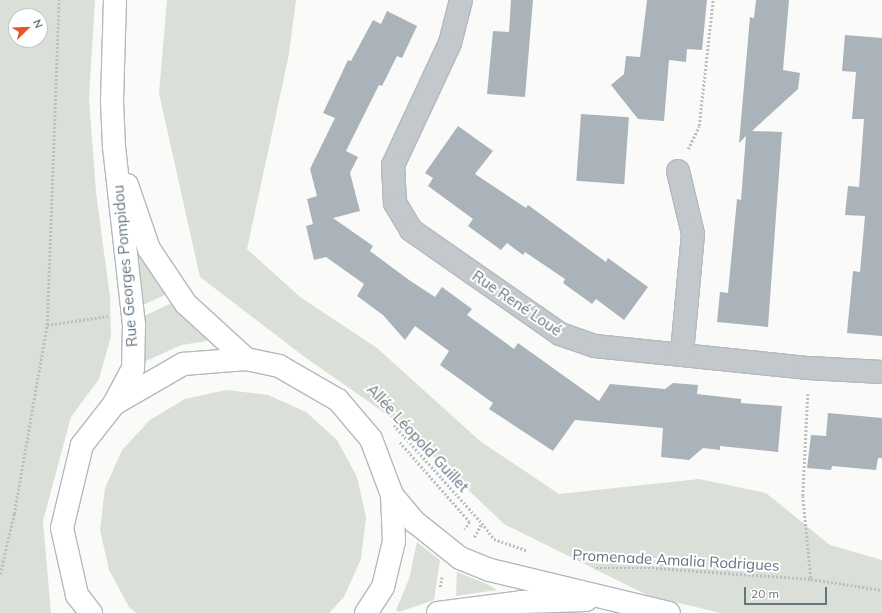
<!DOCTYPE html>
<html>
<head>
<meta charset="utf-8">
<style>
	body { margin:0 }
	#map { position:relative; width:882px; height:613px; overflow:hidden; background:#fafaf8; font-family:Mulish,sans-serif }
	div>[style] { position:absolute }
	.green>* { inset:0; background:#dadfd7 }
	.building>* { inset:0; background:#aab3b9; transform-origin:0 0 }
	.path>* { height:2.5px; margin-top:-1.25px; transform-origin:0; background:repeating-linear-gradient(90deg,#bbbfc2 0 2px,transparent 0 4px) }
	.roads { filter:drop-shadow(1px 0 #b3babf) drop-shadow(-1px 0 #b3babf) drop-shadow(0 1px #b3babf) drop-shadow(0 -1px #b3babf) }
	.minor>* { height:22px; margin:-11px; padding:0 11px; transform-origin:11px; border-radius:11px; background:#c3c8cc }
	.secondary>* { height:22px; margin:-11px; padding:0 11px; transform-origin:11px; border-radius:11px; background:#fff }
	.primary>* { height:22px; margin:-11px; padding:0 11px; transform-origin:11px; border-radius:11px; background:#fff }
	span { translate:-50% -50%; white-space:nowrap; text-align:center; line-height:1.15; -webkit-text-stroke:4px #fff; paint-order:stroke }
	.street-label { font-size:15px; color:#657683 }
	.north { position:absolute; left:8px; top:8px; width:40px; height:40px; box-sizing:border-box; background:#fff; border:1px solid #c1c8cd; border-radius:50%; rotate:67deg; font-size:11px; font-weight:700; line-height:16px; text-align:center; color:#657683 }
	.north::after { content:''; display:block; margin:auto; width:14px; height:18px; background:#e4572e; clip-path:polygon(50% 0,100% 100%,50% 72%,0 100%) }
	.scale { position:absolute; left:744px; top:587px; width:83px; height:18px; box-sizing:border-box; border:2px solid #657683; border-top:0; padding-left:5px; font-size:12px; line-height:14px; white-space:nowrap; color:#657683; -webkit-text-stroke:3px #fff; paint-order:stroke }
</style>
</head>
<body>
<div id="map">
	<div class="green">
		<i style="clip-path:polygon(evenodd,0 0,95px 0,89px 98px,96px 193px,110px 297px,111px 336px,99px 379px,71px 417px,43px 521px,51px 613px,0 613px,0 0,16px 16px,40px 16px,40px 40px,16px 40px,16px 16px)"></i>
		<i style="clip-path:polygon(167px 0,296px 0,289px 54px,247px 249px,300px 297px,377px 348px,480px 441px,559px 494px,699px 479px,766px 493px,830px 545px,882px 560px,882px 613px,721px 613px,649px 596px,504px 524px,396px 421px,302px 355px,200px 277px,159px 93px)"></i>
		<i style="clip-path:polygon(141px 247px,167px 294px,143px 305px,135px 249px)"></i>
		<i style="clip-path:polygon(174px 302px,208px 341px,181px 345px,144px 362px,144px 316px)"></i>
		<i style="clip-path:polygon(226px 390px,268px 395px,306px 412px,337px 440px,357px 477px,366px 517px,361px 559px,344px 597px,329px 613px,136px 613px,129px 607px,109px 570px,100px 530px,105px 488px,122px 450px,150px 420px,185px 399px)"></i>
		<i style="clip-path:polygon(417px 542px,440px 560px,434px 600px,399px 612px,396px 610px,409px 579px)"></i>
		<i style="clip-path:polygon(457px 572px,487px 584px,497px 590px,456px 596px)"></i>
	</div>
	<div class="building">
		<i style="clip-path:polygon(511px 0,533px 0,525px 97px,487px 94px,493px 31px,509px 32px)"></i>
		<i style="clip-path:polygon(647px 0,707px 0,702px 50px,687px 49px,686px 62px,669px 60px,664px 121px,638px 119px,611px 85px,624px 74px,626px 56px,640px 57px)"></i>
		<i style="clip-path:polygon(756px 0,789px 0,783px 70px,800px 73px,798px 89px,752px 131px,782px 132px,768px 327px,717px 322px,720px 292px,728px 293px,737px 199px,741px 200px,746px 136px,739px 143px,750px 17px,754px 18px)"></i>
		<i style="clip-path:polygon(387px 11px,417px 26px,402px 58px,397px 56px,382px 86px,379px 85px,346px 151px,358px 157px,350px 173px,360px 211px,333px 218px,373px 246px,370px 251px,409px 280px,435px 297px,442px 287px,472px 309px,467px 315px,514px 349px,518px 343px,599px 401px,610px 384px,665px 389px,673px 383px,698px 385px,697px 394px,741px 399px,741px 403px,782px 406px,778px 452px,720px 446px,720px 450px,703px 448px,689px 460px,661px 457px,663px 428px,575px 420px,553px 451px,489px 409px,493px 403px,440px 365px,449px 351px,415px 326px,405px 340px,383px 315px,357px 296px,364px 284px,326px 257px,314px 260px,306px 226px,313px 224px,307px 199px,317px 196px,310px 169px,335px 118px,323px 113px,348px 60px,351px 61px,373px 20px,381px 24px)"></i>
		<i style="clip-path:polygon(845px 35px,882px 38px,882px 336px,847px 333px,853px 271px,860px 272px,865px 216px,845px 215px,848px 186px,859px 187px,864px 119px,852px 119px,856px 72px,842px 71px)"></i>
		<i style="left:581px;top:114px;width:48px;height:67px;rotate:4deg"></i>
		<i style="clip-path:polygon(458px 126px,493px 151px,475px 174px,526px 208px,528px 205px,606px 262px,608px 258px,648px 287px,624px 320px,596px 299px,592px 304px,563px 283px,565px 279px,525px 252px,523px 255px,507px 243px,501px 250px,468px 226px,473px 219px,428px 186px,433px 178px,425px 173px)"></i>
		<i style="clip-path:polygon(828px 413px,882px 418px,882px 458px,878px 458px,876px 470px,832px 466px,831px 470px,807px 468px,811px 435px,826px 436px)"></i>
	</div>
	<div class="path">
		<i style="left:688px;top:149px;width:25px;rotate:-64deg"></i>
		<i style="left:699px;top:126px;width:127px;rotate:-83.7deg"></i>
		<i style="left:47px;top:325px;width:325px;rotate:-87.9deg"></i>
		<i style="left:808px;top:394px;width:102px;rotate:92.8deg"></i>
		<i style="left:803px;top:496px;width:82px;rotate:84.4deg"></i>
		<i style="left:394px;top:425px;width:132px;rotate:48.1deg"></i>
		<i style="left:400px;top:442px;width:106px;rotate:48.8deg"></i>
		<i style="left:470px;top:522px;width:9px;rotate:126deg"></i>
		<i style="left:474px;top:537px;width:16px;rotate:-60deg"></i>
		<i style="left:482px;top:523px;width:20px;rotate:53deg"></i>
		<i style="left:494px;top:539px;width:36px;rotate:19deg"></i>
		<i style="left:596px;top:568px;width:60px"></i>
		<i style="left:656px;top:568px;width:155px;rotate:4.1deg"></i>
		<i style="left:811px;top:579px;width:72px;rotate:8.8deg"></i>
		<i style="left:0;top:574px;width:62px;rotate:-76.9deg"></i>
		<i style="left:14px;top:514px;width:192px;rotate:-80.1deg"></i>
		<i style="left:47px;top:325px;width:62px;rotate:-8.4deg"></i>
		<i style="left:440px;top:587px;width:11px;rotate:-80deg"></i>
	</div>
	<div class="roads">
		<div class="minor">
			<i style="left:461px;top:0;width:44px;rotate:104.3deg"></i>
			<i style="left:450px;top:43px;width:135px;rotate:115deg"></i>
			<i style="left:393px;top:165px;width:38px;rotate:87deg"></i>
			<i style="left:395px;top:203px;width:31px;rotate:59deg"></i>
			<i style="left:411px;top:230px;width:182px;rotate:34.9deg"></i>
			<i style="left:560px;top:334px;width:37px;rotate:19deg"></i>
			<i style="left:595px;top:346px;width:215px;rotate:5.9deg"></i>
			<i style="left:809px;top:368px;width:73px;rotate:3.1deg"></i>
			<i style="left:678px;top:171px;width:65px;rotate:76.6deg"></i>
			<i style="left:693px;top:234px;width:120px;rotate:95.3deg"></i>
		</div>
		<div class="secondary">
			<i style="left:127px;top:185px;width:68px;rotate:71deg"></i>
			<i style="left:149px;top:249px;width:66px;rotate:56.1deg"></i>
			<i style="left:186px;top:304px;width:81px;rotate:42.5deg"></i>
			<i style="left:114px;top:404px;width:40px;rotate:-62deg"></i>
			<i style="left:133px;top:369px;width:44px;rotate:-88.7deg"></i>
			<i style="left:134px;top:325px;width:179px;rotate:-96.4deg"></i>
			<i style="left:114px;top:147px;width:46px;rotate:-92.5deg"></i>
			<i style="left:112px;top:101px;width:101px;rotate:-88.3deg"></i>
		</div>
		<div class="primary">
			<i style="left:392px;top:495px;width:35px;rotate:50deg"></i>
			<i style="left:415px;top:522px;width:58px;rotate:38.7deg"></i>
			<i style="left:460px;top:558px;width:32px;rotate:22deg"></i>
			<i style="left:490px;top:570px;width:184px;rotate:13.5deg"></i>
			<i style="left:91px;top:613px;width:23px;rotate:-128deg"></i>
			<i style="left:77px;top:595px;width:69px;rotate:-102.6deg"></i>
			<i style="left:62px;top:528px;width:85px;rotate:-76.5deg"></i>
			<i style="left:82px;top:445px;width:52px;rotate:-52deg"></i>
			<i style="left:114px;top:404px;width:80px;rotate:-30.1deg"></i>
			<i style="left:183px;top:364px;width:63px;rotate:-4.5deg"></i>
			<i style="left:246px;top:359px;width:34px;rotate:12deg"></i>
			<i style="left:279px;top:366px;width:68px;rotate:30deg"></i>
			<i style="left:338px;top:400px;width:51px;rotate:49.8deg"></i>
			<i style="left:371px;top:439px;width:60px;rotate:69.4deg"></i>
			<i style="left:392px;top:495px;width:46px;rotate:87.5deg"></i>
			<i style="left:394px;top:541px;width:47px;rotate:103.4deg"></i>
			<i style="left:383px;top:587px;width:31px;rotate:123deg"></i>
			<i style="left:438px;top:613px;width:84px;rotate:-7.5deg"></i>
			<i style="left:521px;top:602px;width:65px;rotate:-1.8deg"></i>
		</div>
	</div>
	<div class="street-label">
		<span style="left:125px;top:266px;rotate:-95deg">Rue Georges Pompidou</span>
		<span style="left:517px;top:303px;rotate:34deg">Rue René Loué</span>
		<span style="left:418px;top:438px;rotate:47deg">Allée Léopold Guillet</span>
		<span style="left:676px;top:560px;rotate:3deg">Promenade Amalia Rodrigues</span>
	</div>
	<div class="north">N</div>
	<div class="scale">20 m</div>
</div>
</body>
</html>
